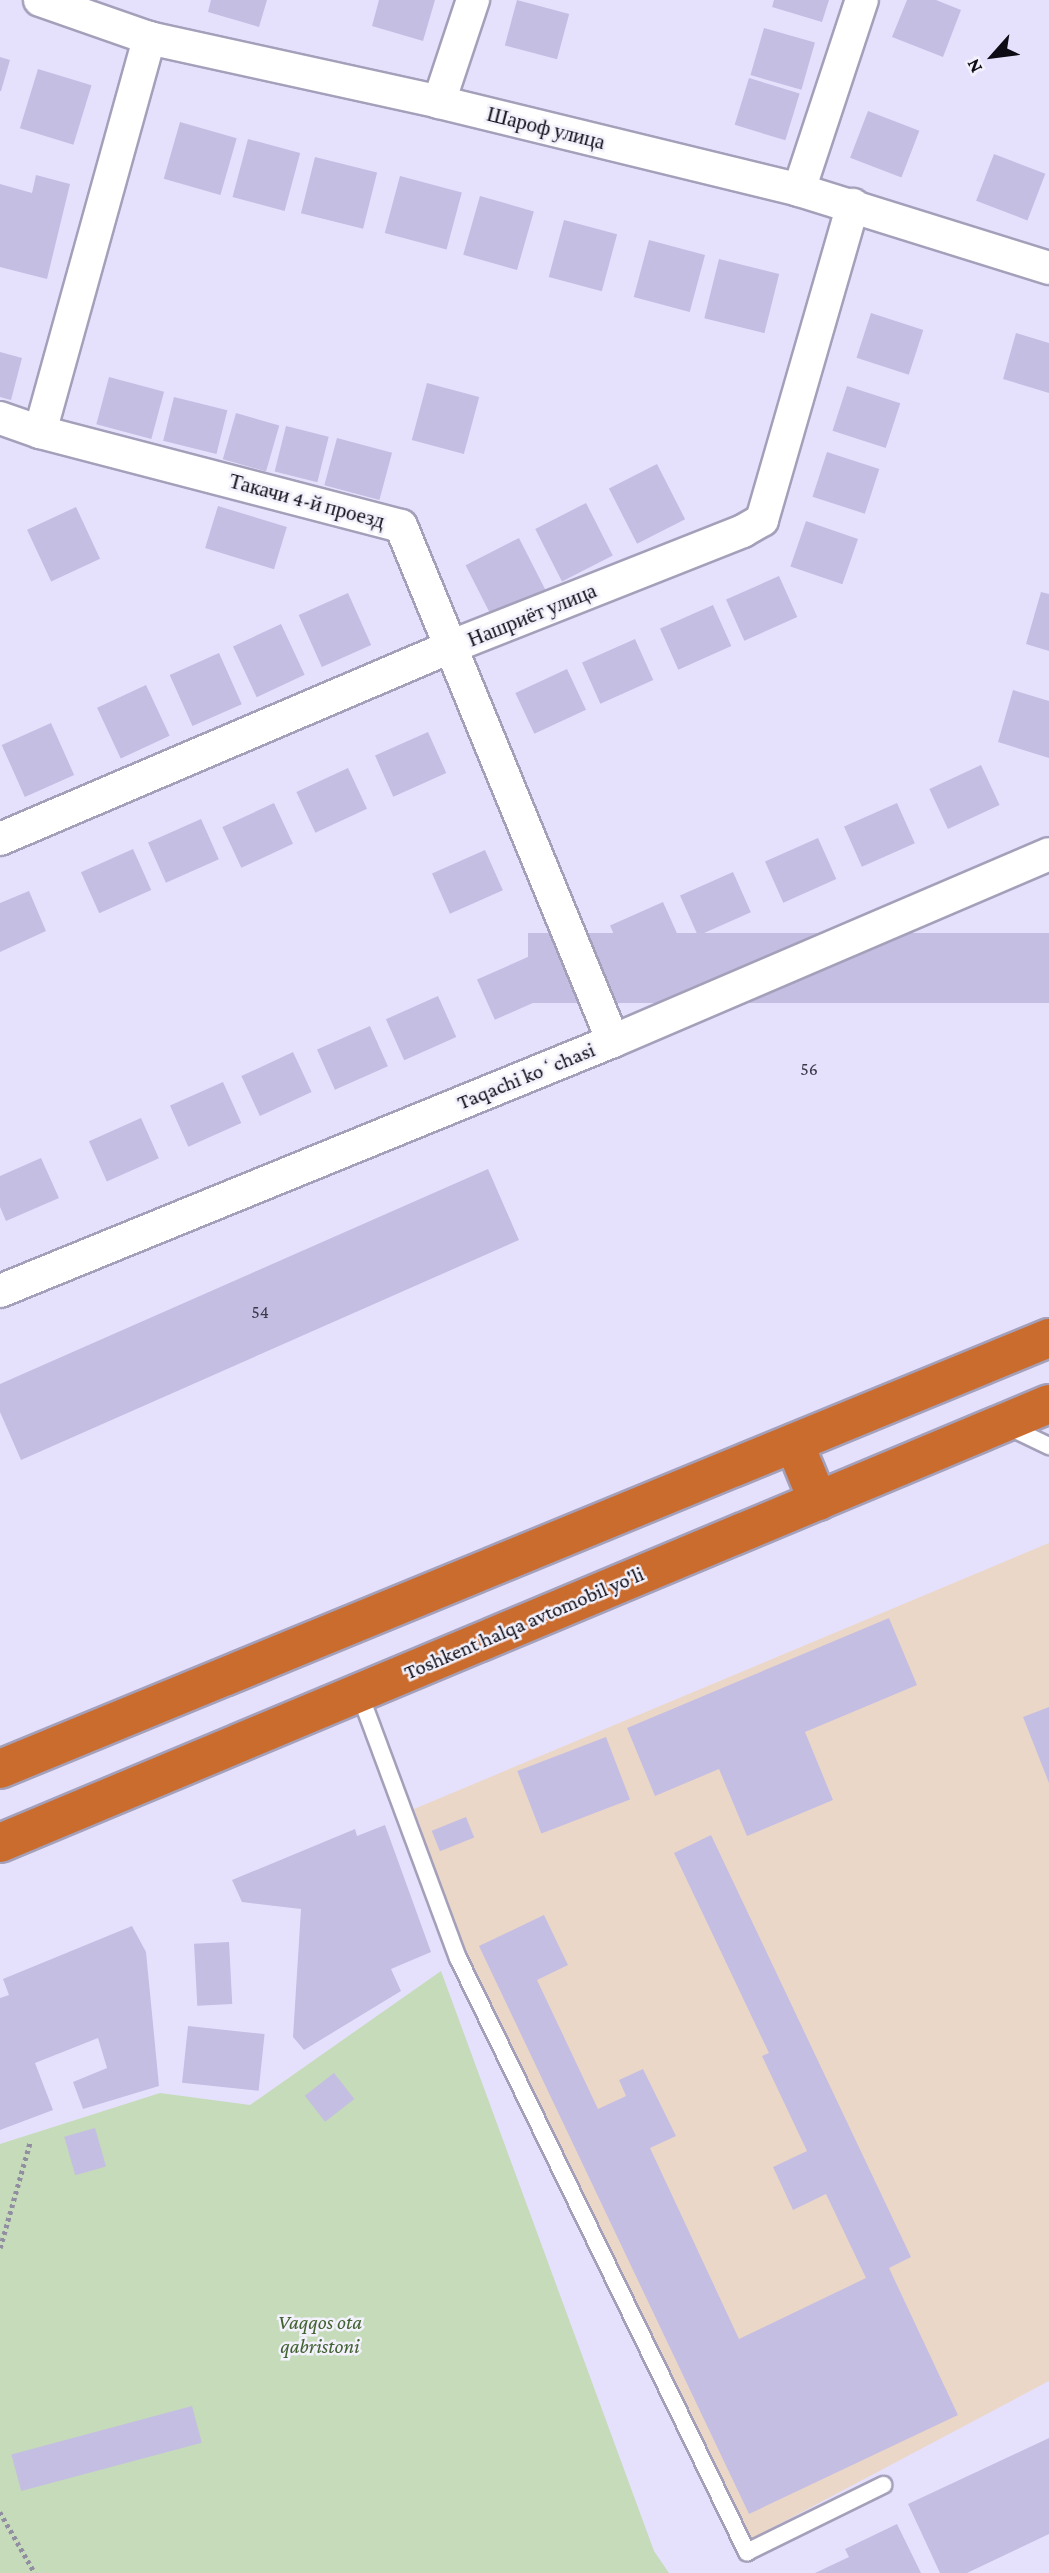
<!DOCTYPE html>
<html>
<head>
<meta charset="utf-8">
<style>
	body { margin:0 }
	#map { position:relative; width:1049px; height:2573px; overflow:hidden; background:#e5e1fd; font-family:"Crimson Pro",serif }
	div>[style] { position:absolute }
	.industrial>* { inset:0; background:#ebd7c8 }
	.green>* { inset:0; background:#c5dbba }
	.building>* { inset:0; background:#c4bee3; transform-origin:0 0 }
	.path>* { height:4.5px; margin-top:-2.25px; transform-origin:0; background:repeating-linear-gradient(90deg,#918ea2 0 3.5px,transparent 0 7px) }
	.roads { filter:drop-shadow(2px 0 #a4a0ba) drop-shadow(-2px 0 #a4a0ba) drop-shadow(0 2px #a4a0ba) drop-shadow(0 -2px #a4a0ba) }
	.lane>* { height:16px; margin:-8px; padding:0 8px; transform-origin:8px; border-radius:8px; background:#fff }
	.street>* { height:32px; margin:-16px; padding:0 16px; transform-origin:16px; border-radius:16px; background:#fff }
	.highway>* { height:38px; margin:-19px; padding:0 19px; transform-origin:19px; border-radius:19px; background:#cb6c2f }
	span { translate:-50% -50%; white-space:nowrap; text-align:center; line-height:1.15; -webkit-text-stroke:5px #f2f1fc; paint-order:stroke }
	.number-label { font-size:18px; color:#3b3848 }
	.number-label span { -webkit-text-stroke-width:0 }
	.street-label { font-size:21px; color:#0d0c15 }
	.park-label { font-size:21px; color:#426131; font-style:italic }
	.north { position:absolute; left:958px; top:21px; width:70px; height:70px; -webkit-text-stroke:5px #f2f1fc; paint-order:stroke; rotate:242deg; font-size:19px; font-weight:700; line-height:28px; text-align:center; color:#0d0c15 }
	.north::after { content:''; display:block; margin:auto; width:24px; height:32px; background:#0d0c15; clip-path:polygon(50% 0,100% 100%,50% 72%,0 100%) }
</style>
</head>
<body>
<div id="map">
	<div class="industrial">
		<i style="clip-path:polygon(1049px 1543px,1049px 2381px,751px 2539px,459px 1938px,414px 1809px)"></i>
	</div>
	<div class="green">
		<i style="clip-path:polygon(441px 1971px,654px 2551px,669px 2573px,0 2573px,0 2144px,160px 2093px,250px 2105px)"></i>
	</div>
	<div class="building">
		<i style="clip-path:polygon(211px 0,267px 0,259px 27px,208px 12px)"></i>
		<i style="clip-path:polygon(379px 0,435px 0,423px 41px,372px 26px)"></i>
		<i style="left:517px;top:0;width:54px;height:47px;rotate:15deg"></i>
		<i style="clip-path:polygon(774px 0,829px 0,822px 22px,772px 7px)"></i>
		<i style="clip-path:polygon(907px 0,936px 0,961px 10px,943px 57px,892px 37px)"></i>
		<i style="left:764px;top:28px;width:53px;height:49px;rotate:16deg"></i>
		<i style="clip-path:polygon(0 57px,10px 60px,1px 91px,0 91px)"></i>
		<i style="left:38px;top:69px;width:56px;height:62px;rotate:17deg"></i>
		<i style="left:749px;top:78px;width:53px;height:49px;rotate:17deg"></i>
		<i style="left:868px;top:111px;width:55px;height:50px;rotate:21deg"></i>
		<i style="left:180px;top:122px;width:59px;height:59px;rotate:16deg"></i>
		<i style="left:248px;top:139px;width:54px;height:60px;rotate:15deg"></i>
		<i style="left:994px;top:154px;width:55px;height:50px;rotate:21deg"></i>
		<i style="left:315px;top:157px;width:64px;height:58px;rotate:14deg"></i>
		<i style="clip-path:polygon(36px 175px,70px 184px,47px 279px,0 267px,0 184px,32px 193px)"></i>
		<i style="left:400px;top:176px;width:64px;height:59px;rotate:15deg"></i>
		<i style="left:480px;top:196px;width:56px;height:61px;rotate:16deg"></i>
		<i style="left:564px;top:220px;width:55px;height:59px;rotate:15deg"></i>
		<i style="left:649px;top:240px;width:58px;height:59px;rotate:15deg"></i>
		<i style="left:719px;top:259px;width:62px;height:61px;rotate:14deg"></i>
		<i style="left:871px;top:313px;width:55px;height:47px;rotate:18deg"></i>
		<i style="clip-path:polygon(1016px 333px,1049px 343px,1049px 393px,1003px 379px)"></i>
		<i style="clip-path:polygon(0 352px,22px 358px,11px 400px,0 397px)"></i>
		<i style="left:109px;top:377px;width:57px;height:49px;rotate:15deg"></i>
		<i style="left:427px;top:383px;width:54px;height:59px;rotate:15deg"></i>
		<i style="left:847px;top:386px;width:56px;height:47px;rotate:18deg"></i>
		<i style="left:174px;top:397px;width:55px;height:45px;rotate:14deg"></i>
		<i style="left:236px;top:413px;width:45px;height:48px;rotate:16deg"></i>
		<i style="left:286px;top:426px;width:44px;height:47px;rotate:14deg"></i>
		<i style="left:337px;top:438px;width:57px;height:49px;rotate:15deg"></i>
		<i style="left:827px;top:452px;width:55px;height:47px;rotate:18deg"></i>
		<i style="left:657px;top:464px;width:62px;height:54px;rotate:63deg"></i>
		<i style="left:586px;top:503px;width:59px;height:57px;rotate:63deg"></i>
		<i style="left:218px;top:506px;width:72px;height:44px;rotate:17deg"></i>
		<i style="left:76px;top:507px;width:57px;height:54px;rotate:65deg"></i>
		<i style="left:806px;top:521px;width:55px;height:48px;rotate:19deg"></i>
		<i style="left:519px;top:538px;width:58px;height:60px;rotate:63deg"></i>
		<i style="left:779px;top:576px;width:45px;height:58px;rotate:66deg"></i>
		<i style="clip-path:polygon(1041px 592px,1049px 594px,1049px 651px,1026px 644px)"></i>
		<i style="left:348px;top:593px;width:57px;height:54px;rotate:66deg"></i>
		<i style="left:713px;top:605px;width:45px;height:58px;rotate:66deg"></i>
		<i style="left:281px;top:624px;width:56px;height:53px;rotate:65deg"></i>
		<i style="left:635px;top:639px;width:45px;height:58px;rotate:66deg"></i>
		<i style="left:219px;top:653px;width:56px;height:54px;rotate:66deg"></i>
		<i style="left:567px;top:669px;width:45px;height:57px;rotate:65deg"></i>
		<i style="left:146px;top:685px;width:56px;height:54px;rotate:65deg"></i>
		<i style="clip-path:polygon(1013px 690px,1049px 701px,1049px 758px,998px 742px)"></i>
		<i style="left:51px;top:723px;width:57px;height:54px;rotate:66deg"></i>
		<i style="left:428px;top:732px;width:45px;height:58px;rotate:66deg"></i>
		<i style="left:981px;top:765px;width:44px;height:57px;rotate:65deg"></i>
		<i style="left:348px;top:768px;width:45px;height:57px;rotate:65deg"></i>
		<i style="left:274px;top:803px;width:45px;height:57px;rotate:65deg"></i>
		<i style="left:897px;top:803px;width:44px;height:58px;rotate:66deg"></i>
		<i style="left:201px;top:819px;width:44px;height:58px;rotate:66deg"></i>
		<i style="left:818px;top:838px;width:45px;height:58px;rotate:66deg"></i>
		<i style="left:133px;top:849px;width:45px;height:57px;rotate:66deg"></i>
		<i style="left:485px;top:850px;width:44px;height:58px;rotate:66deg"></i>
		<i style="left:733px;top:872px;width:44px;height:58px;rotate:66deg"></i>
		<i style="clip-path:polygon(29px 891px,46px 931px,0 952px,0 903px)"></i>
		<i style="left:663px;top:902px;width:45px;height:58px;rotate:66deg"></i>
		<i style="left:1049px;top:933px;width:70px;height:521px;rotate:90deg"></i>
		<i style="left:530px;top:956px;width:44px;height:58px;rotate:66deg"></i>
		<i style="left:438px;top:996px;width:45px;height:57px;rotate:66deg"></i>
		<i style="left:370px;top:1026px;width:44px;height:58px;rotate:66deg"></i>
		<i style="left:293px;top:1052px;width:44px;height:57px;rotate:65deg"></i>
		<i style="left:223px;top:1082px;width:45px;height:58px;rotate:66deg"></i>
		<i style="left:141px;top:1118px;width:44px;height:57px;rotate:66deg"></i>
		<i style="clip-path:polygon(41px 1158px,59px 1198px,6px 1221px,0 1207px,0 1176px)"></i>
		<i style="clip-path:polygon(488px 1169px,519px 1240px,21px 1460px,0 1412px,0 1384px)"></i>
		<i style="clip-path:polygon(889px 1618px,917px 1685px,805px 1732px,833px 1800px,747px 1836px,719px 1769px,655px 1796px,627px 1728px)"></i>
		<i style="clip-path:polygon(1049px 1707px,1049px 1783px,1023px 1717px)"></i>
		<i style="left:606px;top:1737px;width:67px;height:95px;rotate:69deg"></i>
		<i style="left:466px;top:1817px;width:22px;height:37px;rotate:68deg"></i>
		<i style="clip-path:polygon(385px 1825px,431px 1952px,391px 1969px,401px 1991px,304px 2050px,293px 2037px,301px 1909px,242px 1902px,232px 1880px,355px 1829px,357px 1836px)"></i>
		<i style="clip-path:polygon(711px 1835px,911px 2257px,889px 2268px,958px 2415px,749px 2514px,479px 1946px,544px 1915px,568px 1965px,537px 1980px,598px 2109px,626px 2096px,619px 2080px,643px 2069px,676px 2136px,650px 2148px,739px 2339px,866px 2278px,826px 2194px,793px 2210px,773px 2167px,807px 2151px,762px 2056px,769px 2053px,674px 1853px)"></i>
		<i style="clip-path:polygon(132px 1926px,146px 1952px,159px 2086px,83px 2109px,73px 2082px,107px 2068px,98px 2038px,35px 2063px,53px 2110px,0 2130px,0 1998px,9px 1995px,3px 1979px)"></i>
		<i style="left:229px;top:1942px;width:62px;height:35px;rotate:87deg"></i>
		<i style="left:188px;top:2026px;width:77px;height:57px;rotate:6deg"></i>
		<i style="left:334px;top:2073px;width:33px;height:37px;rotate:52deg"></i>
		<i style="left:95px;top:2128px;width:40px;height:32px;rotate:74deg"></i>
		<i style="left:192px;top:2406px;width:38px;height:187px;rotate:75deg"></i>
		<i style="clip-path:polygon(1049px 2438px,1049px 2534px,967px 2573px,940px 2573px,908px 2504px)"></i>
		<i style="clip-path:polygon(897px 2524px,921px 2573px,815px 2573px,849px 2557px,845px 2549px)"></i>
	</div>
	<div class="path">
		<i style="left:0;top:2248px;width:110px;rotate:-74.2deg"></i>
		<i style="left:0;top:2512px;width:70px;rotate:60.2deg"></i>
	</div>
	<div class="roads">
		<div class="lane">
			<i style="left:1007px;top:1426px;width:47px;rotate:25.5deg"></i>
			<i style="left:359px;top:1692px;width:284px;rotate:69.6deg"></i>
			<i style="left:458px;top:1958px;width:661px;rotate:64.06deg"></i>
			<i style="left:747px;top:2552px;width:152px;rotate:-26.2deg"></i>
		</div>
		<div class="street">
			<i style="left:40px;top:0;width:115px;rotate:19.2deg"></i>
			<i style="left:149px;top:38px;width:297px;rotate:12.4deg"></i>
			<i style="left:439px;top:102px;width:371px;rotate:13.7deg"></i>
			<i style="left:799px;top:190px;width:262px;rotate:17.3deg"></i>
			<i style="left:439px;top:102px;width:108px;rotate:-71.6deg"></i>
			<i style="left:799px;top:190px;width:200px;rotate:-71.7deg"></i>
			<i style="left:0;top:418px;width:42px;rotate:19.3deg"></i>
			<i style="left:40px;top:432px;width:373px;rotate:14.6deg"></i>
			<i style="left:401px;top:526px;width:557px;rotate:67.63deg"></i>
			<i style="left:40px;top:432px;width:409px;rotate:-74.5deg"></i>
			<i style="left:0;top:839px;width:489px;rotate:-23.1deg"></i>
			<i style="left:450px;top:647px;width:315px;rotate:-21.6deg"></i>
			<i style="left:743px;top:531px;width:22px;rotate:-30deg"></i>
			<i style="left:762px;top:520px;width:328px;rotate:-73.9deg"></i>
			<i style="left:0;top:1291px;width:662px;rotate:-22.19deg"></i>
			<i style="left:613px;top:1041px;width:474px;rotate:-23.2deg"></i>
		</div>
		<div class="highway">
			<i style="left:794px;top:1443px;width:63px;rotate:67.5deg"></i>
			<i style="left:0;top:1769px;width:1134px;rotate:-22.34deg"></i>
			<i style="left:0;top:1843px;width:1137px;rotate:-22.71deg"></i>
		</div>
	</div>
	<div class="number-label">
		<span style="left:809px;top:1069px">56</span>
		<span style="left:260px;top:1312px">54</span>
	</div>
	<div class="street-label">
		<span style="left:546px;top:128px;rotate:14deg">Шароф улица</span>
		<span style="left:307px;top:501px;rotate:15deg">Такачи 4-й проезд</span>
		<span style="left:532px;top:615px;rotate:-22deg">Нашриёт улица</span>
		<span style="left:526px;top:1076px;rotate:-22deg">Taqachi koʻchasi</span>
		<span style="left:524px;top:1623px;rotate:-23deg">Toshkent halqa avtomobil yo'li</span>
	</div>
	<div class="park-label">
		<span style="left:320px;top:2334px">Vaqqos ota<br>qabristoni</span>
	</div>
	<div class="north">N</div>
</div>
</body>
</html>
